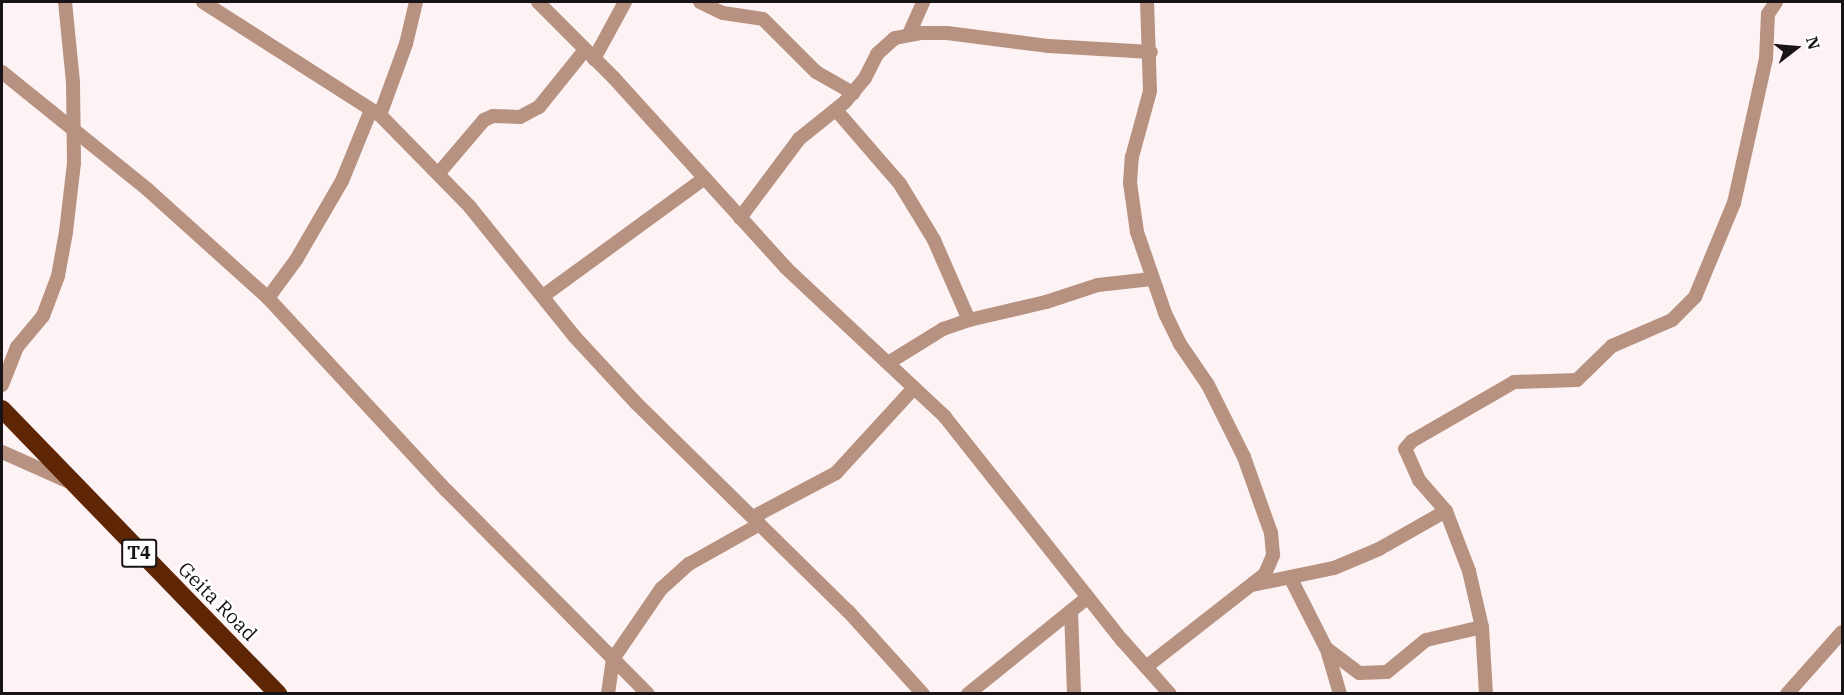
<!DOCTYPE html>
<html>
<head>
<meta charset="utf-8">
<style>
	body { margin:0 }
	#map { position:relative; width:1844px; height:695px; overflow:hidden; background:#fef3f4; font-family:"IBM Plex Serif",serif }
	div>[style] { position:absolute }
	.minor>* { height:14px; margin:-7px; padding:0 7px; transform-origin:7px; border-radius:7px; background:#b89281 }
	.highway>* { height:18px; margin:-9px; padding:0 9px; transform-origin:9px; border-radius:9px; background:#5f2606 }
	span { translate:-50% -50%; white-space:nowrap; text-align:center; line-height:1.15; -webkit-text-stroke:5px #fff; paint-order:stroke }
	.shield-label span { padding:2px 4px; background:#fff; border:2px solid; border-radius:4px; -webkit-text-stroke-width:0 }
	.shield-label { font-size:18px; color:#181415; font-weight:700 }
	.street-label { font-size:20px; color:#181415 }
	.frame { position:absolute; inset:0; border:3px solid #181415; pointer-events:none }
	.north { position:absolute; left:1766px; top:18px; width:60px; height:60px; -webkit-text-stroke:4px #fff; paint-order:stroke; rotate:74deg; font-size:16px; font-weight:700; line-height:24px; text-align:center; color:#181415 }
	.north::after { content:''; display:block; margin:auto; width:21px; height:27px; background:#181415; clip-path:polygon(50% 0,100% 100%,50% 72%,0 100%) }
</style>
</head>
<body>
<div id="map">
	<div class="minor">
		<i style="left:203px;top:2px;width:210px;rotate:32.6deg"></i>
		<i style="left:380px;top:115px;width:129px;rotate:45.6deg"></i>
		<i style="left:470px;top:207px;width:166px;rotate:51.1deg"></i>
		<i style="left:574px;top:336px;width:91px;rotate:47.2deg"></i>
		<i style="left:636px;top:403px;width:297px;rotate:44.5deg"></i>
		<i style="left:848px;top:611px;width:112px;rotate:47.9deg"></i>
		<i style="left:538px;top:2px;width:106px;rotate:45deg"></i>
		<i style="left:613px;top:77px;width:258px;rotate:47.8deg"></i>
		<i style="left:786px;top:268px;width:218px;rotate:43.1deg"></i>
		<i style="left:945px;top:417px;width:285px;rotate:51.6deg"></i>
		<i style="left:1122px;top:640px;width:72px;rotate:48.4deg"></i>
		<i style="left:700px;top:2px;width:25px;rotate:26deg"></i>
		<i style="left:723px;top:13px;width:40px;rotate:8.5deg"></i>
		<i style="left:763px;top:19px;width:75px;rotate:45deg"></i>
		<i style="left:816px;top:72px;width:43px;rotate:29.6deg"></i>
		<i style="left:909px;top:34px;width:35px;rotate:-66deg"></i>
		<i style="left:594px;top:59px;width:65px;rotate:-61.5deg"></i>
		<i style="left:2px;top:72px;width:186px;rotate:38.9deg"></i>
		<i style="left:147px;top:189px;width:163px;rotate:42deg"></i>
		<i style="left:268px;top:298px;width:262px;rotate:47.2deg"></i>
		<i style="left:446px;top:490px;width:287px;rotate:45.3deg"></i>
		<i style="left:836px;top:110px;width:98px;rotate:49.1deg"></i>
		<i style="left:900px;top:184px;width:66px;rotate:58.7deg"></i>
		<i style="left:934px;top:240px;width:87px;rotate:66.4deg"></i>
		<i style="left:380px;top:115px;width:76px;rotate:-69.9deg"></i>
		<i style="left:406px;top:44px;width:43px;rotate:-76.6deg"></i>
		<i style="left:438px;top:174px;width:71px;rotate:-49.6deg"></i>
		<i style="left:484px;top:120px;width:10px;rotate:-24deg"></i>
		<i style="left:493px;top:116px;width:27px;rotate:2deg"></i>
		<i style="left:520px;top:117px;width:21px;rotate:-28deg"></i>
		<i style="left:539px;top:107px;width:73px;rotate:-51.1deg"></i>
		<i style="left:740px;top:218px;width:99px;rotate:-53.2deg"></i>
		<i style="left:799px;top:139px;width:59px;rotate:-38.8deg"></i>
		<i style="left:845px;top:102px;width:31px;rotate:-50deg"></i>
		<i style="left:865px;top:78px;width:27px;rotate:-63deg"></i>
		<i style="left:877px;top:54px;width:24px;rotate:-42deg"></i>
		<i style="left:895px;top:38px;width:26px;rotate:-11deg"></i>
		<i style="left:921px;top:33px;width:26px"></i>
		<i style="left:947px;top:33px;width:103px;rotate:7.3deg"></i>
		<i style="left:1049px;top:46px;width:102px;rotate:3.4deg"></i>
		<i style="left:543px;top:296px;width:200px;rotate:-36.1deg"></i>
		<i style="left:268px;top:298px;width:47px;rotate:-53.6deg"></i>
		<i style="left:296px;top:260px;width:91px;rotate:-59.8deg"></i>
		<i style="left:342px;top:181px;width:77px;rotate:-67.8deg"></i>
		<i style="left:888px;top:363px;width:65px;rotate:-31.7deg"></i>
		<i style="left:943px;top:329px;width:28px;rotate:-19deg"></i>
		<i style="left:969px;top:320px;width:79px;rotate:-13.2deg"></i>
		<i style="left:1046px;top:302px;width:55px;rotate:-18.1deg"></i>
		<i style="left:1098px;top:285px;width:54px;rotate:-6.3deg"></i>
		<i style="left:2px;top:385px;width:41px;rotate:-68.5deg"></i>
		<i style="left:17px;top:347px;width:40px;rotate:-50deg"></i>
		<i style="left:43px;top:316px;width:43px;rotate:-69.4deg"></i>
		<i style="left:58px;top:276px;width:45px;rotate:-79.7deg"></i>
		<i style="left:66px;top:232px;width:69px;rotate:-83.4deg"></i>
		<i style="left:74px;top:163px;width:81px;rotate:-90.7deg"></i>
		<i style="left:73px;top:82px;width:80px;rotate:-95.7deg"></i>
		<i style="left:2px;top:452px;width:71px;rotate:24deg"></i>
		<i style="left:753px;top:517px;width:94px;rotate:-27.9deg"></i>
		<i style="left:836px;top:473px;width:115px;rotate:-47.5deg"></i>
		<i style="left:1291px;top:579px;width:77px;rotate:63.1deg"></i>
		<i style="left:1326px;top:648px;width:41px;rotate:37.1deg"></i>
		<i style="left:1359px;top:673px;width:28px;rotate:-2deg"></i>
		<i style="left:1387px;top:672px;width:50px;rotate:-39.4deg"></i>
		<i style="left:1426px;top:640px;width:57px;rotate:-13.1deg"></i>
		<i style="left:1252px;top:585px;width:84px;rotate:-11.7deg"></i>
		<i style="left:1334px;top:568px;width:49px;rotate:-22.9deg"></i>
		<i style="left:1379px;top:549px;width:77px;rotate:-29.6deg"></i>
		<i style="left:1071px;top:611px;width:83px;rotate:87.9deg"></i>
		<i style="left:1328px;top:653px;width:43px;rotate:73.7deg"></i>
		<i style="left:1146px;top:667px;width:151px;rotate:-38deg"></i>
		<i style="left:1265px;top:574px;width:21px;rotate:-67deg"></i>
		<i style="left:1273px;top:555px;width:22px;rotate:-95deg"></i>
		<i style="left:1271px;top:533px;width:81px;rotate:-109.6deg"></i>
		<i style="left:1244px;top:457px;width:80px;rotate:-116.6deg"></i>
		<i style="left:1208px;top:385px;width:50px;rotate:-124.3deg"></i>
		<i style="left:1180px;top:344px;width:34px;rotate:-116deg"></i>
		<i style="left:1165px;top:313px;width:86px;rotate:-109.1deg"></i>
		<i style="left:1137px;top:232px;width:49px;rotate:-98.1deg"></i>
		<i style="left:1130px;top:183px;width:26px;rotate:-86deg"></i>
		<i style="left:1132px;top:157px;width:68px;rotate:-74.7deg"></i>
		<i style="left:1150px;top:91px;width:89px;rotate:-91.9deg"></i>
		<i style="left:608px;top:694px;width:35px;rotate:-82deg"></i>
		<i style="left:613px;top:659px;width:85px;rotate:-55.6deg"></i>
		<i style="left:661px;top:589px;width:38px;rotate:-42deg"></i>
		<i style="left:689px;top:564px;width:81px;rotate:-29.4deg"></i>
		<i style="left:968px;top:694px;width:154px;rotate:-38.9deg"></i>
		<i style="left:1486px;top:694px;width:67px;rotate:-93.4deg"></i>
		<i style="left:1482px;top:627px;width:57px;rotate:-103.1deg"></i>
		<i style="left:1469px;top:571px;width:64px;rotate:-111deg"></i>
		<i style="left:1446px;top:511px;width:41px;rotate:-131.1deg"></i>
		<i style="left:1419px;top:480px;width:34px;rotate:-114deg"></i>
		<i style="left:1405px;top:449px;width:11px;rotate:-49deg"></i>
		<i style="left:1412px;top:441px;width:118px;rotate:-30deg"></i>
		<i style="left:1514px;top:382px;width:63px;rotate:-1.8deg"></i>
		<i style="left:1577px;top:380px;width:49px;rotate:-44.2deg"></i>
		<i style="left:1612px;top:346px;width:65px;rotate:-23.4deg"></i>
		<i style="left:1672px;top:320px;width:33px;rotate:-45deg"></i>
		<i style="left:1695px;top:297px;width:102px;rotate:-67.5deg"></i>
		<i style="left:1734px;top:203px;width:148px;rotate:-77.5deg"></i>
		<i style="left:1766px;top:59px;width:45px;rotate:-87.5deg"></i>
		<i style="left:1768px;top:14px;width:14px;rotate:-56deg"></i>
		<i style="left:1787px;top:694px;width:83px;rotate:-48.4deg"></i>
	</div>
	<div class="highway">
		<i style="left:2px;top:409px;width:397px;rotate:45.9deg"></i>
	</div>
	<div class="shield-label">
		<span style="left:139px;top:553px">T4</span>
	</div>
	<div class="street-label">
		<span style="left:218px;top:601px;rotate:45deg">Geita Road</span>
	</div>
	<div class="frame"></div>
	<div class="north">N</div>
</div>
</body>
</html>
